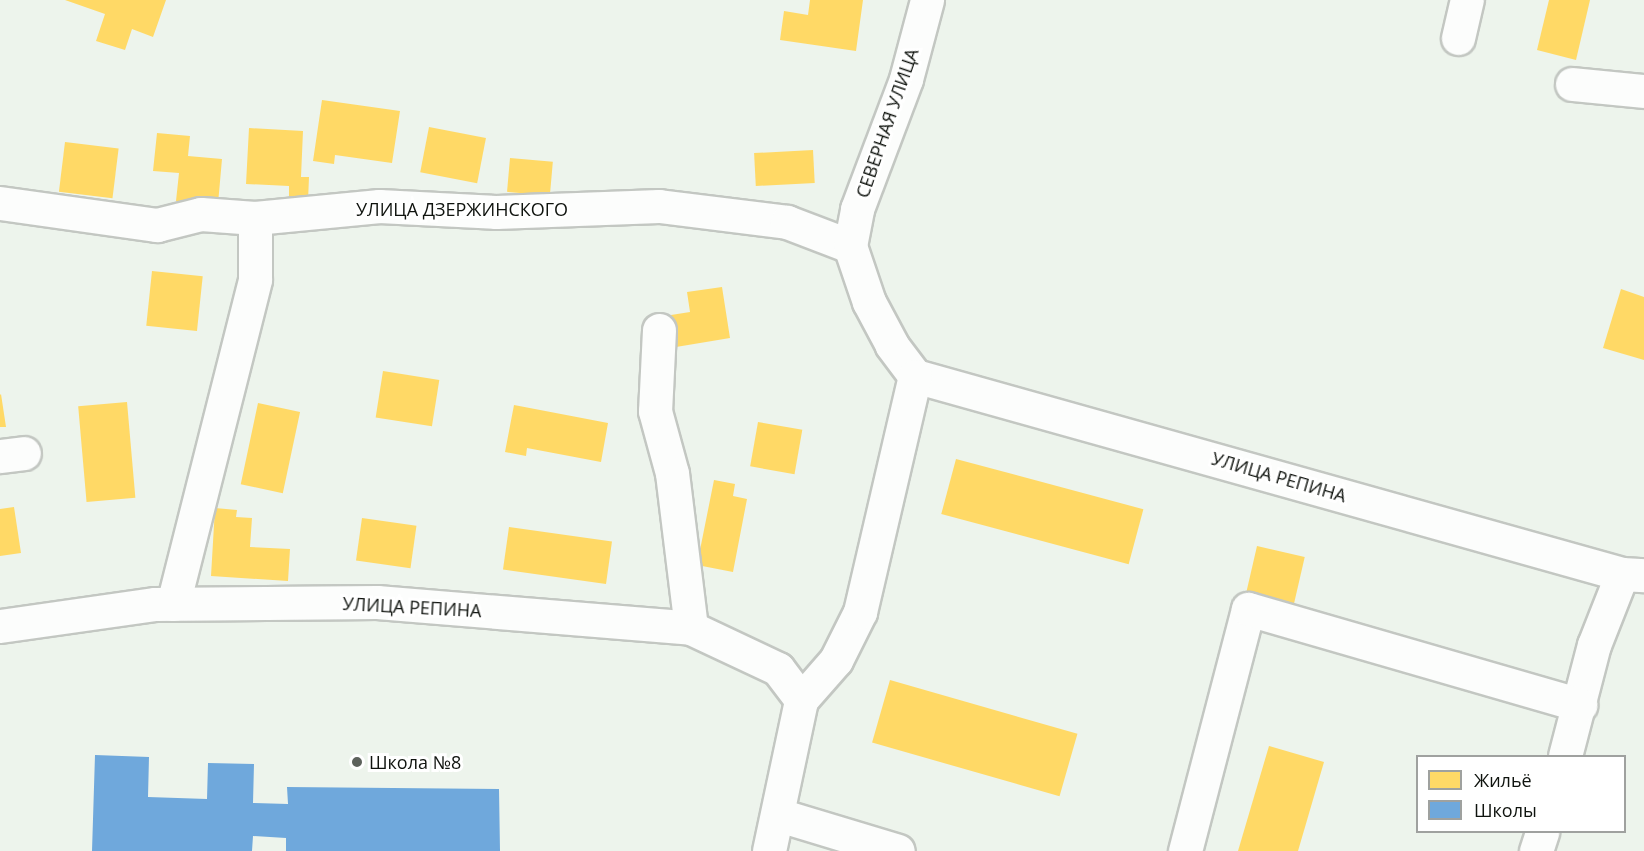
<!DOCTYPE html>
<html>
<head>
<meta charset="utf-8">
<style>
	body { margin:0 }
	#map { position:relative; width:1644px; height:851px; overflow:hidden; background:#edf4ec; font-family:"Open Sans",sans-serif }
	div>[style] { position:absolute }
	.homes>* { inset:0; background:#ffd966; transform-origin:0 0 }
	.schools>* { inset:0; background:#6fa8dc }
	.roads { filter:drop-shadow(2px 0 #c3c7c2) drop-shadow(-2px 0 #c3c7c2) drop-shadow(0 2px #c3c7c2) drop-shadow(0 -2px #c3c7c2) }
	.minor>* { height:33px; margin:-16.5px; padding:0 16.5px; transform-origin:16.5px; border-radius:16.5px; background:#fcfdfc }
	.dots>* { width:16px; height:16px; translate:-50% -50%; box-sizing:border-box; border:3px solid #fff; border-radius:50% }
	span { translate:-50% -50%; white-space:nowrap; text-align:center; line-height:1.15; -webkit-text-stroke:6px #fff; paint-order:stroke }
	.street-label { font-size:18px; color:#0f130e }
	.poi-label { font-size:18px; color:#0f130e }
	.left { translate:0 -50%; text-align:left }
	.legend { position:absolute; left:1416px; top:755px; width:210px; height:78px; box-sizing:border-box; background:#fff; border:2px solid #9fa19f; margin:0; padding:8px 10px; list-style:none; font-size:18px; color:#0f130e }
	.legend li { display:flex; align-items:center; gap:12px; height:30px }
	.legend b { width:30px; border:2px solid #9fa19f }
</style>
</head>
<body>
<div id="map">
	<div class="homes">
		<i style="clip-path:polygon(65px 0,166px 0,153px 37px,132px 29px,125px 50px,96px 41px,105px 14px)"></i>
		<i style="clip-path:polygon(810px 0,863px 0,856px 51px,780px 40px,784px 11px,808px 15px)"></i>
		<i style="clip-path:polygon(1549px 0,1590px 0,1576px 60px,1537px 50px)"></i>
		<i style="clip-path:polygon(322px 100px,400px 111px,392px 163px,335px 155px,334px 164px,313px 161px)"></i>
		<i style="left:429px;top:127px;width:58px;height:46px;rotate:11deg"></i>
		<i style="clip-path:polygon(249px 128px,303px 131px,301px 177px,309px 177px,308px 201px,289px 200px,289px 186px,246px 184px)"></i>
		<i style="clip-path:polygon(157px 133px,190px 136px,188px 156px,222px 159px,218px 204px,176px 201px,179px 173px,153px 171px)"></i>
		<i style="left:65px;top:142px;width:54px;height:50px;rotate:7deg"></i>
		<i style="left:813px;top:150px;width:33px;height:59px;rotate:87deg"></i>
		<i style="left:510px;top:158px;width:43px;height:34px;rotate:5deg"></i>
		<i style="left:152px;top:271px;width:51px;height:55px;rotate:6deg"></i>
		<i style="clip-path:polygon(722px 287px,730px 338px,676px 347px,671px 315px,690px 312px,687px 292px)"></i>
		<i style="clip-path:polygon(1621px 289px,1644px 297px,1644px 360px,1603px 348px)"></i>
		<i style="left:383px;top:371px;width:57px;height:47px;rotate:9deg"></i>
		<i style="clip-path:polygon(1px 394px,6px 427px,0 427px,0 395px)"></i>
		<i style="left:127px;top:402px;width:96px;height:49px;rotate:85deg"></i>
		<i style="left:258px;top:403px;width:43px;height:83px;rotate:12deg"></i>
		<i style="clip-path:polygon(514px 405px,608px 423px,601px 462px,527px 448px,526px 456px,505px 452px)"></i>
		<i style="left:758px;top:422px;width:45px;height:45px;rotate:10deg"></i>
		<i style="left:956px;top:459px;width:194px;height:57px;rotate:15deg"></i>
		<i style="clip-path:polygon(714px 480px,735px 484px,733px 496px,747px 499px,733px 572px,697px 565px)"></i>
		<i style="clip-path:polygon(14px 507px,21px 553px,0 556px,0 509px)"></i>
		<i style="clip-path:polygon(215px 508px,237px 510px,236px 517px,252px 518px,250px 547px,290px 549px,288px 581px,211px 576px)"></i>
		<i style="left:362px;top:518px;width:55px;height:43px;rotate:8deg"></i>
		<i style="left:509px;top:527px;width:104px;height:43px;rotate:8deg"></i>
		<i style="left:1257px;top:546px;width:49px;height:52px;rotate:13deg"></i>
		<i style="left:890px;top:680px;width:195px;height:65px;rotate:16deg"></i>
		<i style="clip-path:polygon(1269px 746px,1324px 762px,1298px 851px,1238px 851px)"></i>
	</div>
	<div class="schools">
		<i style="clip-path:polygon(95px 755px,149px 757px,148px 797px,207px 799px,208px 763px,254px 764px,253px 803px,288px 804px,287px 787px,499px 789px,500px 851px,286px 851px,286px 838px,253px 836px,252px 851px,92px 851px)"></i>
	</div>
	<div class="roads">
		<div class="minor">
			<i style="left:1458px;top:38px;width:39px;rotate:-77deg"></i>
			<i style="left:1572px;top:84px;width:72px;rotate:5.6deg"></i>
			<i style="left:0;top:203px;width:159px;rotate:8deg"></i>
			<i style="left:157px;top:225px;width:45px;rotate:-14deg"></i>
			<i style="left:201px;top:214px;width:54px;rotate:4.2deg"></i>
			<i style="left:255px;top:218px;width:125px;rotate:-5.5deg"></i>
			<i style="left:379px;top:206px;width:117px;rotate:2.9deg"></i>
			<i style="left:496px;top:212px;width:163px;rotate:-2.1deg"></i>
			<i style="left:659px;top:206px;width:129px;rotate:7.1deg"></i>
			<i style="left:787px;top:222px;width:67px;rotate:20.9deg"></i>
			<i style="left:659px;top:330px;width:81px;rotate:92.8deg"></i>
			<i style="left:655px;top:411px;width:64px;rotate:74.7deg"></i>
			<i style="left:672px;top:473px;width:156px;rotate:83deg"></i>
			<i style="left:915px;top:376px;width:734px;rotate:15.65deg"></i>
			<i style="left:1622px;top:574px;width:22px;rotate:3deg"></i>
			<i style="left:915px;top:376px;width:39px;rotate:-127deg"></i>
			<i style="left:892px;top:345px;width:49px;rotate:-118.1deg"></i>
			<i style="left:869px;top:302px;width:59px;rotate:-108.7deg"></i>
			<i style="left:850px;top:246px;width:38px;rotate:-79deg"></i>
			<i style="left:857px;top:209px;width:139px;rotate:-69.3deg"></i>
			<i style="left:906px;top:79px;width:82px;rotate:-75.1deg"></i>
			<i style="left:0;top:456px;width:24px;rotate:-7deg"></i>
			<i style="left:173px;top:604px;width:335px;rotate:-75.8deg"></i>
			<i style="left:255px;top:279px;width:61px;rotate:-90deg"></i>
			<i style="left:0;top:626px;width:157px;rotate:-8.1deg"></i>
			<i style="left:155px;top:604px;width:222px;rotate:-0.5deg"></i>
			<i style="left:377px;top:602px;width:315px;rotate:4.7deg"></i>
			<i style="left:691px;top:628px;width:96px;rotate:25.2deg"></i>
			<i style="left:778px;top:669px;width:39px;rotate:53deg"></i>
			<i style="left:1565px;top:756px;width:115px;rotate:-75.4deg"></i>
			<i style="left:1594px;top:645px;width:76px;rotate:-68.5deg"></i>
			<i style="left:779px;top:815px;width:124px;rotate:16.8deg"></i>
			<i style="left:769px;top:851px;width:154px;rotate:-78deg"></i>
			<i style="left:801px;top:700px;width:53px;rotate:-48.8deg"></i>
			<i style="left:836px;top:660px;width:54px;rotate:-63.4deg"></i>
			<i style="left:860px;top:612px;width:242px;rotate:-76.9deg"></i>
			<i style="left:1185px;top:851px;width:250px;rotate:-75.4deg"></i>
			<i style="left:1248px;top:609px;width:346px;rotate:16.1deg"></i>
			<i style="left:1536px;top:851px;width:20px;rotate:-72deg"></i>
		</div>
	</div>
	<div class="dots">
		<i style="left:357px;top:762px;background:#5d625c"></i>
	</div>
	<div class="street-label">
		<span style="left:887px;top:123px;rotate:-71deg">СЕВЕРНАЯ УЛИЦА</span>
		<span style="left:462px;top:209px">УЛИЦА ДЗЕРЖИНСКОГО</span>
		<span style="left:1279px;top:477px;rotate:16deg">УЛИЦА РЕПИНА</span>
		<span style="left:412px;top:607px;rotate:3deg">УЛИЦА РЕПИНА</span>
	</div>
	<div class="poi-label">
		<span class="left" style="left:369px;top:762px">Школа №8</span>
	</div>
	<ul class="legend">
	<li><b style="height:16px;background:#ffd966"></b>Жильё</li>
	<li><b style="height:16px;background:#6fa8dc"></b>Школы</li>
	</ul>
</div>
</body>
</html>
